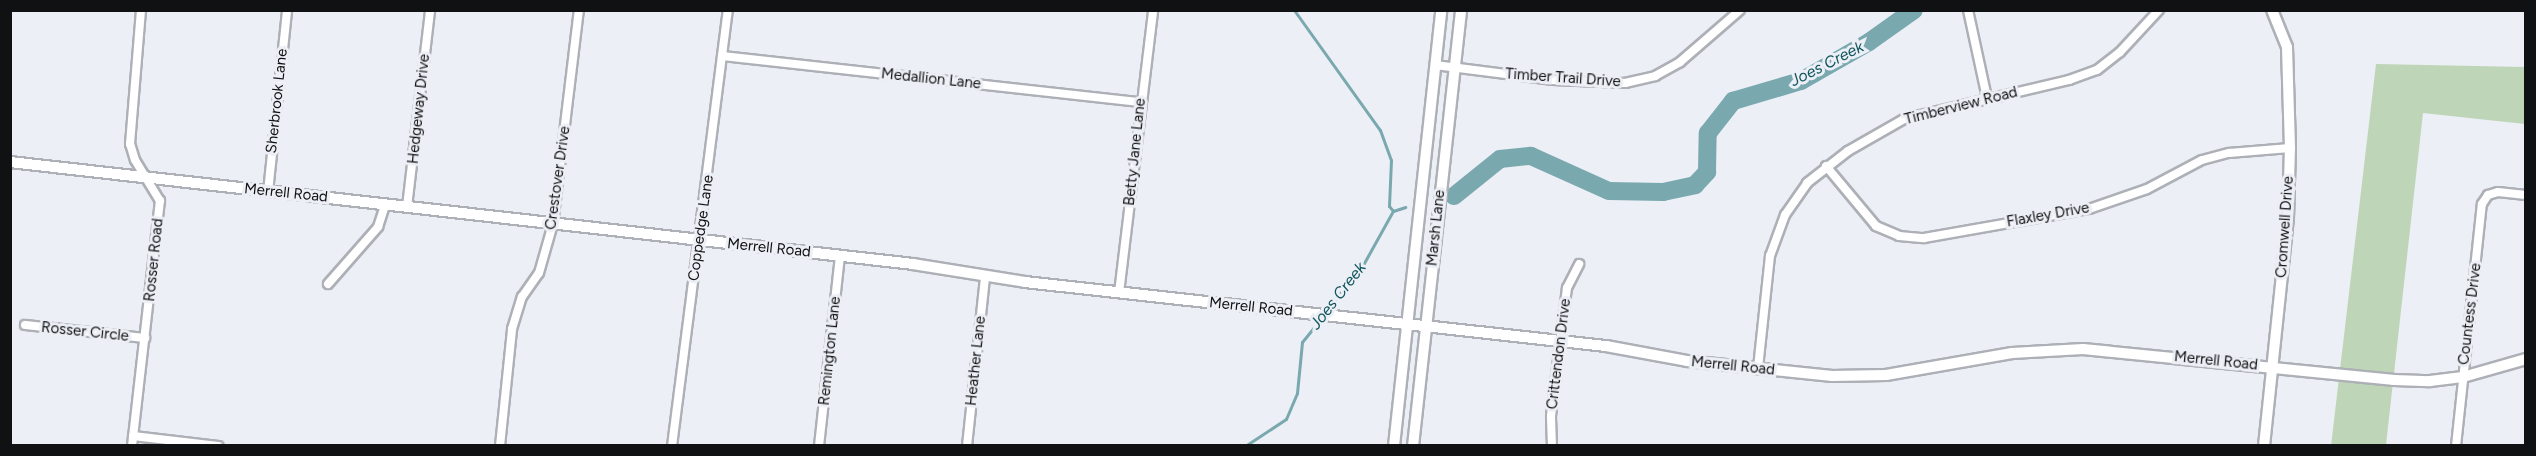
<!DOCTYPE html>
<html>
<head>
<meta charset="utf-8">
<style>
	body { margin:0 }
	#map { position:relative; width:2536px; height:456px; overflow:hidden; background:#eceff5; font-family:Figtree,sans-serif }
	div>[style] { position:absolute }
	.green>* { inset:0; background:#bed5b7 }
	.stream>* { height:3px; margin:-1.5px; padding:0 1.5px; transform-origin:1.5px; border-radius:1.5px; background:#79a9af }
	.river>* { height:18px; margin:-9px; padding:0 9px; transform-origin:9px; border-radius:9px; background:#79a9af }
	.roads { filter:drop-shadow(2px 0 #adb0b6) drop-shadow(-2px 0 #adb0b6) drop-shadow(0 2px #adb0b6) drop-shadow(0 -2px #adb0b6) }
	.street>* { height:8px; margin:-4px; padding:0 4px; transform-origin:4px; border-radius:4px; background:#fff }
	.secondary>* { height:10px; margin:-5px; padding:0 5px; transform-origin:5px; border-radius:5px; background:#fff }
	span { translate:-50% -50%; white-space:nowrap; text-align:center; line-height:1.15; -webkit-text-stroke:6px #eceff5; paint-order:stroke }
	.street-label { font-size:15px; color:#101113 }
	.water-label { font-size:16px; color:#11565d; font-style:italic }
	.frame { position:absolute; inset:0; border:12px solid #101113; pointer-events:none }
</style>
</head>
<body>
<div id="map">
	<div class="green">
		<i style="clip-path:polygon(2376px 64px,2525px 67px,2525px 124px,2423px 113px,2386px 445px,2331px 446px)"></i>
	</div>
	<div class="stream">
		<i style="left:1294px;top:10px;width:148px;rotate:54.4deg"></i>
		<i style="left:1380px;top:130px;width:32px;rotate:70deg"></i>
		<i style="left:1391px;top:160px;width:46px;rotate:92.5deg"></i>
		<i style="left:1389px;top:206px;width:6px;rotate:51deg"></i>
		<i style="left:1326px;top:311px;width:61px;rotate:-51.6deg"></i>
		<i style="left:1364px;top:263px;width:60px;rotate:-60.9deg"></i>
		<i style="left:1393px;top:211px;width:13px;rotate:-18deg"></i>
		<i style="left:1245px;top:446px;width:49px;rotate:-33.4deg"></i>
		<i style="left:1286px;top:419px;width:28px;rotate:-67deg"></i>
		<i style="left:1297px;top:393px;width:51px;rotate:-84.4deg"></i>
		<i style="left:1302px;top:342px;width:32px;rotate:-51deg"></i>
	</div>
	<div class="river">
		<i style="left:1454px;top:196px;width:59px;rotate:-38.8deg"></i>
		<i style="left:1500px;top:159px;width:31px;rotate:-6deg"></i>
		<i style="left:1531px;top:156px;width:85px;rotate:24.2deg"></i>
		<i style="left:1609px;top:191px;width:54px;rotate:1.1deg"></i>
		<i style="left:1663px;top:192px;width:33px;rotate:-12deg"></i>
		<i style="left:1695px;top:185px;width:18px;rotate:-47deg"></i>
		<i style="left:1707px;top:172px;width:39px;rotate:-89deg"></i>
		<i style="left:1708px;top:133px;width:41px;rotate:-52deg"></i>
		<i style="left:1733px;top:101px;width:71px;rotate:-16.4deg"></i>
		<i style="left:1801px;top:81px;width:78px;rotate:-29.8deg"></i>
		<i style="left:1869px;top:42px;width:55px;rotate:-35.4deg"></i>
	</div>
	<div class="roads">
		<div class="street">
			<i style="left:1968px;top:10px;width:90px;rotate:77.8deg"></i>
			<i style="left:722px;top:56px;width:421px;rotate:6.3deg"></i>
			<i style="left:1435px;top:65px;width:119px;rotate:7.2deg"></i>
			<i style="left:1553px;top:80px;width:72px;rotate:2.4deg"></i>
			<i style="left:1625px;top:83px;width:31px;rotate:-13deg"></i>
			<i style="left:1655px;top:76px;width:29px;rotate:-29deg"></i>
			<i style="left:1680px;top:62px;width:79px;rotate:-40.9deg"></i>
			<i style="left:1826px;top:166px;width:78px;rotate:50.2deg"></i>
			<i style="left:1876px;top:226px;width:25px;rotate:23deg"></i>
			<i style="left:1899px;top:236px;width:25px;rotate:5deg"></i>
			<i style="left:1924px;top:238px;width:168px;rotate:-10deg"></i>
			<i style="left:2089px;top:209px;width:61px;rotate:-19deg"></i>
			<i style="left:2147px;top:189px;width:62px;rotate:-27.8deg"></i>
			<i style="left:2202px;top:160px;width:28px;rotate:-15deg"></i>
			<i style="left:2229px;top:153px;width:61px;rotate:-4.7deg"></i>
			<i style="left:268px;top:192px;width:183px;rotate:-84deg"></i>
			<i style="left:407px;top:207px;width:198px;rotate:-83.3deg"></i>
			<i style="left:328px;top:284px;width:76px;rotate:-48.7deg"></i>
			<i style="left:378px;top:227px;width:23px;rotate:-72deg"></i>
			<i style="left:1119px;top:293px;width:285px;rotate:-83.1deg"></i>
			<i style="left:25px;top:325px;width:121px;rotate:6.2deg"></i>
			<i style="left:1758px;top:368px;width:113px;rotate:-83.9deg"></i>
			<i style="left:1770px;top:256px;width:44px;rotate:-69.9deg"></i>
			<i style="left:1785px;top:215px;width:39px;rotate:-55deg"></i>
			<i style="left:1807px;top:183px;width:52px;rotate:-38deg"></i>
			<i style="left:1848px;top:151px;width:64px;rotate:-29.7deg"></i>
			<i style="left:1904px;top:119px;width:170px;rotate:-13.3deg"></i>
			<i style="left:2069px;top:80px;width:30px;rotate:-20deg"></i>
			<i style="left:2097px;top:70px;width:29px;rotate:-38deg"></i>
			<i style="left:2120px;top:52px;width:57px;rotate:-47.1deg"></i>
			<i style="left:133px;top:436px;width:86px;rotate:6.7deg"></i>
			<i style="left:132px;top:446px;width:247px;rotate:-83.5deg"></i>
			<i style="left:160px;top:201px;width:48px;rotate:-121.4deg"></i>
			<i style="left:135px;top:160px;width:17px;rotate:-107deg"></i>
			<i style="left:130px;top:144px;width:134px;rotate:-85.3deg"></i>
			<i style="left:500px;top:446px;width:118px;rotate:-84.1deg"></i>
			<i style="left:512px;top:329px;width:34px;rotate:-73deg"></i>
			<i style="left:522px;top:297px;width:29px;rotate:-55deg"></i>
			<i style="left:539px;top:273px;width:51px;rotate:-74.1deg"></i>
			<i style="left:553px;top:224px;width:216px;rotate:-83.1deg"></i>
			<i style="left:672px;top:446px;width:440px;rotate:-82.7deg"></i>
			<i style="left:819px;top:446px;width:191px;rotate:-83.7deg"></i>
			<i style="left:967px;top:446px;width:170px;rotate:-83.9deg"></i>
			<i style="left:1552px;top:446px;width:30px;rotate:-92deg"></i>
			<i style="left:1551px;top:416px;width:129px;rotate:-82.9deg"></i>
			<i style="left:1567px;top:288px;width:27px;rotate:-63deg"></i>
			<i style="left:2456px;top:446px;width:243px;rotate:-83.9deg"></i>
			<i style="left:2482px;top:204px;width:11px;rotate:-56deg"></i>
			<i style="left:2488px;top:195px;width:10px;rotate:-17deg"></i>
			<i style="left:2498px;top:192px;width:28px;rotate:6deg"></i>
		</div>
		<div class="secondary">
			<i style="left:10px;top:162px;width:909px;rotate:6.44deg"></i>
			<i style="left:913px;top:264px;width:113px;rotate:9.1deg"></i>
			<i style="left:1025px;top:282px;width:585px;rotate:6.29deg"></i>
			<i style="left:1606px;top:346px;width:82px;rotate:10.5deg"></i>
			<i style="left:1687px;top:361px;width:146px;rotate:5.9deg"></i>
			<i style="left:1832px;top:376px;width:54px;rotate:-1.1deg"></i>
			<i style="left:1886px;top:375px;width:128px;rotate:-9.9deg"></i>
			<i style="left:2012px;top:353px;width:71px;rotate:-3.2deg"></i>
			<i style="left:2083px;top:349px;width:313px;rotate:5.7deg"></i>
			<i style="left:2394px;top:380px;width:36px;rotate:2deg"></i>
			<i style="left:2430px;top:381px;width:33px;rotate:-7deg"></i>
			<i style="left:2463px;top:377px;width:66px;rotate:-15.9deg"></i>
			<i style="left:1394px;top:446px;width:439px;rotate:-83.8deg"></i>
			<i style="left:1413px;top:446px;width:439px;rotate:-83.7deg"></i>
			<i style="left:2264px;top:446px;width:229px;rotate:-84deg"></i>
			<i style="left:2288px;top:218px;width:70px;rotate:-88.4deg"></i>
			<i style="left:2290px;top:148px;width:101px;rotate:-91.7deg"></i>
			<i style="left:2287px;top:47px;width:40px;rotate:-112deg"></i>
		</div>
	</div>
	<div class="street-label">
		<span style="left:1563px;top:78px;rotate:4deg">Timber Trail Drive</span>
		<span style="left:931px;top:79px;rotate:6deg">Medallion Lane</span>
		<span style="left:277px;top:101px;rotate:-84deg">Sherbrook Lane</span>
		<span style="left:1961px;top:106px;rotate:-14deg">Timberview Road</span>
		<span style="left:419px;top:109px;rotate:-84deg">Hedgeway Drive</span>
		<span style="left:1135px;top:152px;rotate:-84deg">Betty Jane Lane</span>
		<span style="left:558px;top:178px;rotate:-82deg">Crestover Drive</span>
		<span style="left:286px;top:193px;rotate:6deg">Merrell Road</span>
		<span style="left:2048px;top:215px;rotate:-10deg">Flaxley Drive</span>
		<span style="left:2285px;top:227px;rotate:-86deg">Cromwell Drive</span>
		<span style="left:701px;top:228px;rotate:-82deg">Coppedge Lane</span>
		<span style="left:1436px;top:228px;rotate:-84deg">Marsh Lane</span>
		<span style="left:769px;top:248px;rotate:6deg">Merrell Road</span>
		<span style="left:154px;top:260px;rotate:-84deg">Rosser Road</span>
		<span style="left:1251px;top:307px;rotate:6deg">Merrell Road</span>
		<span style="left:2470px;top:314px;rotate:-83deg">Countess Drive</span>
		<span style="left:85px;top:332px;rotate:6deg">Rosser Circle</span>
		<span style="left:830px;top:351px;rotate:-84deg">Remington Lane</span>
		<span style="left:1559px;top:354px;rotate:-83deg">Crittendon Drive</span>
		<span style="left:976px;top:361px;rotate:-84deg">Heather Lane</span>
		<span style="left:2216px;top:361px;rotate:6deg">Merrell Road</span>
		<span style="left:1733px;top:366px;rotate:6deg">Merrell Road</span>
	</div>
	<div class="water-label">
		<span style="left:1827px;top:64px;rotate:-27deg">Joes Creek</span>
		<span style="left:1338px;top:296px;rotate:-52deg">Joes Creek</span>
	</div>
	<div class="frame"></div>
</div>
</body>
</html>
